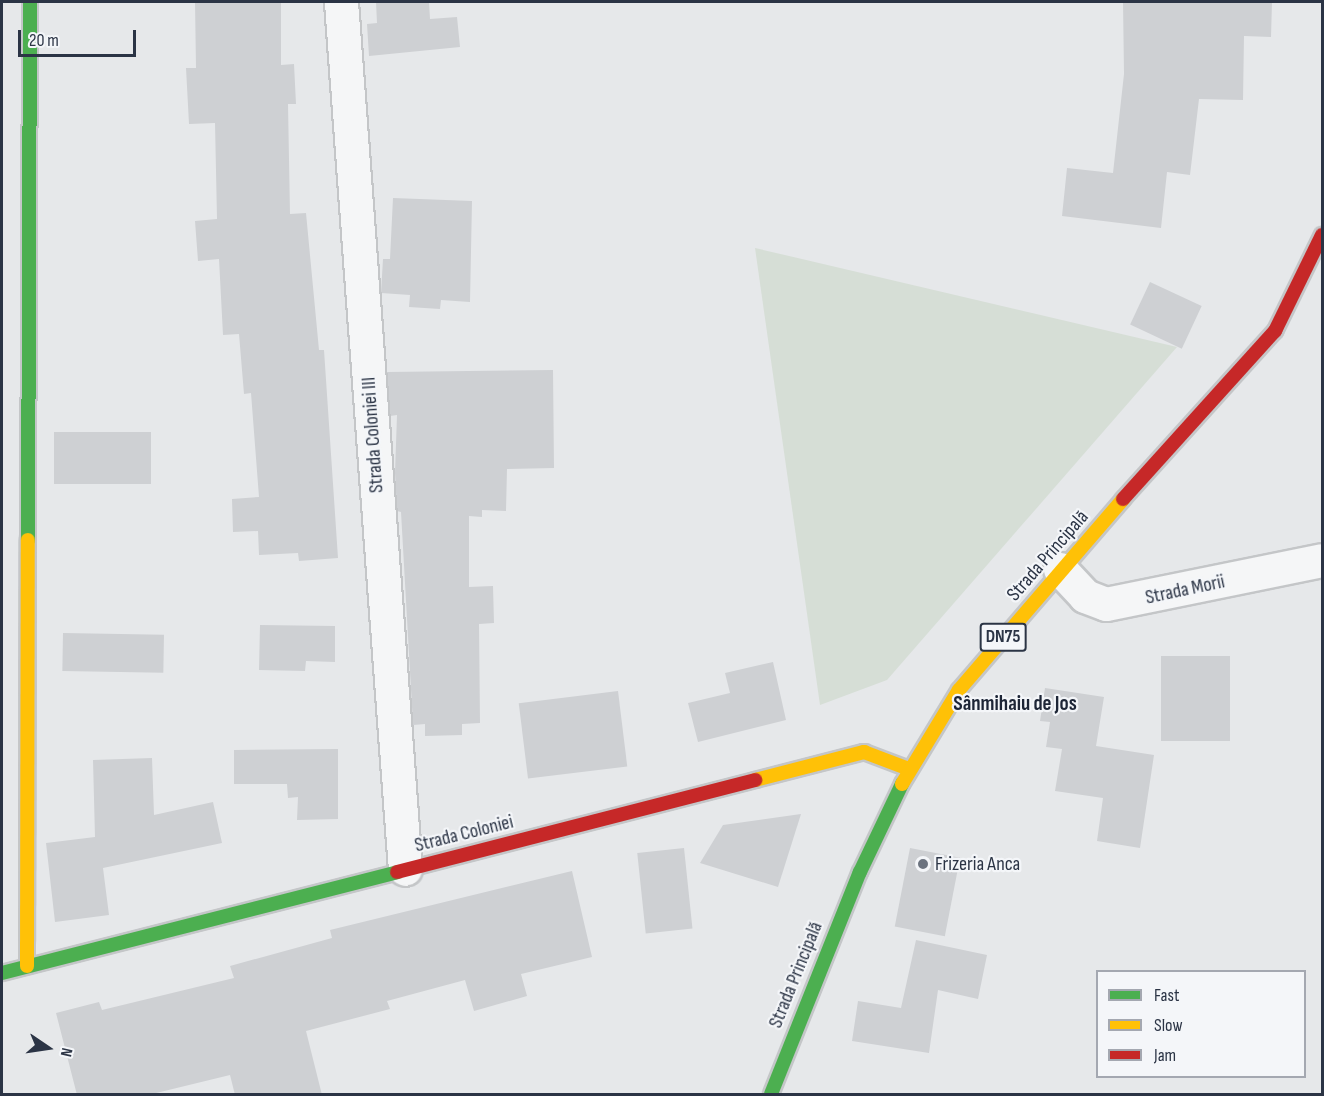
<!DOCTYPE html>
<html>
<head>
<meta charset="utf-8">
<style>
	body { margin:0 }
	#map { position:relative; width:1324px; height:1096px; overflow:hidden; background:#e6e8ea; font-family:"Sofia Sans Condensed",sans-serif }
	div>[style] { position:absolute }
	.green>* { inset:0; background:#d6ded6 }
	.building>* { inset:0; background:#ced0d3; transform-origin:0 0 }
	.roads { filter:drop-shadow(2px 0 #c4c6c8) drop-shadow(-2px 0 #c4c6c8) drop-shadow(0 2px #c4c6c8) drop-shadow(0 -2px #c4c6c8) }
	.street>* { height:33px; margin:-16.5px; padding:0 16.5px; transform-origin:16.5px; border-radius:16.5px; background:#f5f6f7 }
	.fast>* { height:14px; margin:-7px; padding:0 7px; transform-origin:7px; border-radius:7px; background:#4caf50 }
	.slow>* { height:14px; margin:-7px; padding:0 7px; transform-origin:7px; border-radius:7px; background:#ffc107 }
	.jam>* { height:14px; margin:-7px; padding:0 7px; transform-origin:7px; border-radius:7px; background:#c62828 }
	.dots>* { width:16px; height:16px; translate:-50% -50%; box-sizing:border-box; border:3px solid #f4f6f9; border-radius:50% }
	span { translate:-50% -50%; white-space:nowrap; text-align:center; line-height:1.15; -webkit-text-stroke:4.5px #f4f6f9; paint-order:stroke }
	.shield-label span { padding:2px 4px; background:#f4f6f9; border:2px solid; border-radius:4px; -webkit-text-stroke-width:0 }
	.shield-label { font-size:18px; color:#2b3445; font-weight:700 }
	.street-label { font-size:20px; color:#2b3445 }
	.poi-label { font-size:20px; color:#2b3445 }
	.left { translate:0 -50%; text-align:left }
	.neighbourhood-label { font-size:21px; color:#1d2536; font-weight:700 }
	.frame { position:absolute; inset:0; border:3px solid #2b3445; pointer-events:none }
	.legend { position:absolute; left:1096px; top:970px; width:210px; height:108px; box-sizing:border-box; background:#f4f6f9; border:2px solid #a4a8b1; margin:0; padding:8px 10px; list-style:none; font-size:18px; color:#2b3445 }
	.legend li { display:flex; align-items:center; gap:12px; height:30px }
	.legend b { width:30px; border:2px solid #a4a8b1 }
	.north { position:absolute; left:18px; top:1018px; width:60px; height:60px; -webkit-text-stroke:4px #f4f6f9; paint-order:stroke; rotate:103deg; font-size:16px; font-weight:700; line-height:24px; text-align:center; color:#2b3445 }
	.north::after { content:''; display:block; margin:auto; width:21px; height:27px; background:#2b3445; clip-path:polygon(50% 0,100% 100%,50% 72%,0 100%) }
	.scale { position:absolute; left:18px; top:30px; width:118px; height:27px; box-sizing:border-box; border:3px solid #2b3445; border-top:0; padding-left:8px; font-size:18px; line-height:21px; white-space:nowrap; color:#2b3445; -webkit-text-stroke:4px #f4f6f9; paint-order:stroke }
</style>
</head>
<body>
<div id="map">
	<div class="green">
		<i style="clip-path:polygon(755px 248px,1177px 347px,887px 680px,820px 705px)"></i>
	</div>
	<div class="building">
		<i style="clip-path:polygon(195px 2px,281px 2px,281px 65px,294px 64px,296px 104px,288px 104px,290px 214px,306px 213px,319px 350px,324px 350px,338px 558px,299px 561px,298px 553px,259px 555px,258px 531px,233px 532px,232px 499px,259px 497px,251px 393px,244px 394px,239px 334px,223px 335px,219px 259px,198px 261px,195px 221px,217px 219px,215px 123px,189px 124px,186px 68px,196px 68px)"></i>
		<i style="clip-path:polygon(376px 2px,429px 2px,430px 19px,457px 17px,460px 47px,369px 56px,367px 24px,377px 23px)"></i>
		<i style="clip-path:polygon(1123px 2px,1272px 2px,1271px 37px,1244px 36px,1243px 100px,1199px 99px,1190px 175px,1167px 172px,1161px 228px,1062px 216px,1067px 168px,1113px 173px,1124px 74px)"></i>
		<i style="clip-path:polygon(393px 198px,472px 201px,470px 302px,441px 300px,440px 309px,409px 307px,410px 295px,381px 293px,383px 259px,390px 259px)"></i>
		<i style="left:1150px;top:282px;width:57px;height:47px;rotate:25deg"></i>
		<i style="clip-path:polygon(553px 370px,554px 468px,507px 469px,506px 511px,482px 510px,482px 517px,469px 516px,469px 587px,493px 586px,494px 623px,479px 624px,480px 723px,462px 724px,462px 735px,425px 736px,425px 724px,413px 725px,401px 512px,397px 511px,395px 473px,397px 415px,390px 416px,387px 372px)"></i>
		<i style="left:54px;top:432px;width:97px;height:52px"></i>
		<i style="clip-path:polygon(260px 625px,335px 626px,335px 662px,306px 661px,305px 671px,259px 670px)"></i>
		<i style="left:63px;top:633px;width:101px;height:38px;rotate:1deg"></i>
		<i style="left:1161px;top:656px;width:69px;height:85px"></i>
		<i style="clip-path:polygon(773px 662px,786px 720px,698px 742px,688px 703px,730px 693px,725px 673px)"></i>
		<i style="clip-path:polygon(1045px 688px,1104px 697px,1096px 746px,1154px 755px,1140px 848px,1097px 841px,1103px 798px,1055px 791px,1062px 749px,1046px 747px,1050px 722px,1040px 721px)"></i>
		<i style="left:618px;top:691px;width:76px;height:100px;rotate:83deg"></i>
		<i style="clip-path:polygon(338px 749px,338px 819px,297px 820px,298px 797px,288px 798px,287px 784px,234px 784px,234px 750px)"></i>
		<i style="clip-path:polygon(152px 758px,154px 815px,213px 802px,222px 843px,103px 868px,109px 915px,55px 922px,46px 843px,95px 837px,93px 760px)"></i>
		<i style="clip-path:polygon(801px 814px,778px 887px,700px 863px,723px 825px)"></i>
		<i style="left:684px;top:848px;width:81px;height:47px;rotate:84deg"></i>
		<i style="left:910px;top:848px;width:51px;height:80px;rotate:11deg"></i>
		<i style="clip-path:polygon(572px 871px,592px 957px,521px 974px,527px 996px,474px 1011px,465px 980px,387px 1001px,390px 1009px,306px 1031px,322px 1095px,235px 1095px,230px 1075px,148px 1095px,77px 1095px,56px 1013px,99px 1002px,102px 1010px,234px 978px,230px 966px,332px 938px,330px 930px)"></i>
		<i style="clip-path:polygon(916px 940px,987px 955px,978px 999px,938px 990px,929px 1053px,852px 1041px,858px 1001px,901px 1008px)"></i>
	</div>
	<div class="roads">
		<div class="street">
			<i style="left:341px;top:2px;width:869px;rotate:85.78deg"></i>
			<i style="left:1060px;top:569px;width:37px;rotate:47deg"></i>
			<i style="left:1085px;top:596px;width:22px;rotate:21deg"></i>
			<i style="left:1106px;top:604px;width:220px;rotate:-11.5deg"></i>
		</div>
		<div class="fast">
			<i style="left:28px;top:540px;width:538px;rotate:-89.79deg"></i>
			<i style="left:2px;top:973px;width:408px;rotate:-14.3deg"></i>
			<i style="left:771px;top:1094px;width:239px;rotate:-68.2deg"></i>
			<i style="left:860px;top:872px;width:98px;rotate:-64.5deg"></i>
		</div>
		<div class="slow">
			<i style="left:755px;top:780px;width:113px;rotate:-14.4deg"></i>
			<i style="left:864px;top:752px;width:48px;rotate:20.7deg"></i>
			<i style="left:902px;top:784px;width:110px;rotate:-58.8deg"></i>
			<i style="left:959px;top:690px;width:252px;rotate:-49.3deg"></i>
			<i style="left:27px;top:966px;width:426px;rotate:-89.9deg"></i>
		</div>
		<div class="jam">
			<i style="left:1123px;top:499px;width:227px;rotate:-47.9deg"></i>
			<i style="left:1275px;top:331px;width:107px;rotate:-63.9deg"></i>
			<i style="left:397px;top:872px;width:370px;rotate:-14.4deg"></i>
		</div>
	</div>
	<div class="dots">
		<i style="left:923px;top:864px;background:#6c737f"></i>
	</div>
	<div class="shield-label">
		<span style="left:1003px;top:637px">DN75</span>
	</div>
	<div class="street-label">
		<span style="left:373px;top:435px;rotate:-94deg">Strada Coloniei III</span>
		<span style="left:1048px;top:556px;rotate:-49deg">Strada Principală</span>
		<span style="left:1185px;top:590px;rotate:-12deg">Strada Morii</span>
		<span style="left:464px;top:834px;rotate:-14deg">Strada Coloniei</span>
		<span style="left:796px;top:975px;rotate:-68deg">Strada Principală</span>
	</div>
	<div class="poi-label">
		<span class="left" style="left:935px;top:864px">Frizeria Anca</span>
	</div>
	<div class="neighbourhood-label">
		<span style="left:1015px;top:704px">Sânmihaiu de Jos</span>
	</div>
	<div class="frame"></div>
	<ul class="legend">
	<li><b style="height:8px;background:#4caf50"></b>Fast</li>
	<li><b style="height:8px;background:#ffc107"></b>Slow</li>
	<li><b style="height:8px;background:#c62828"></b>Jam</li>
	</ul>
	<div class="north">N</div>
	<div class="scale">20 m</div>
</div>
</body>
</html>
